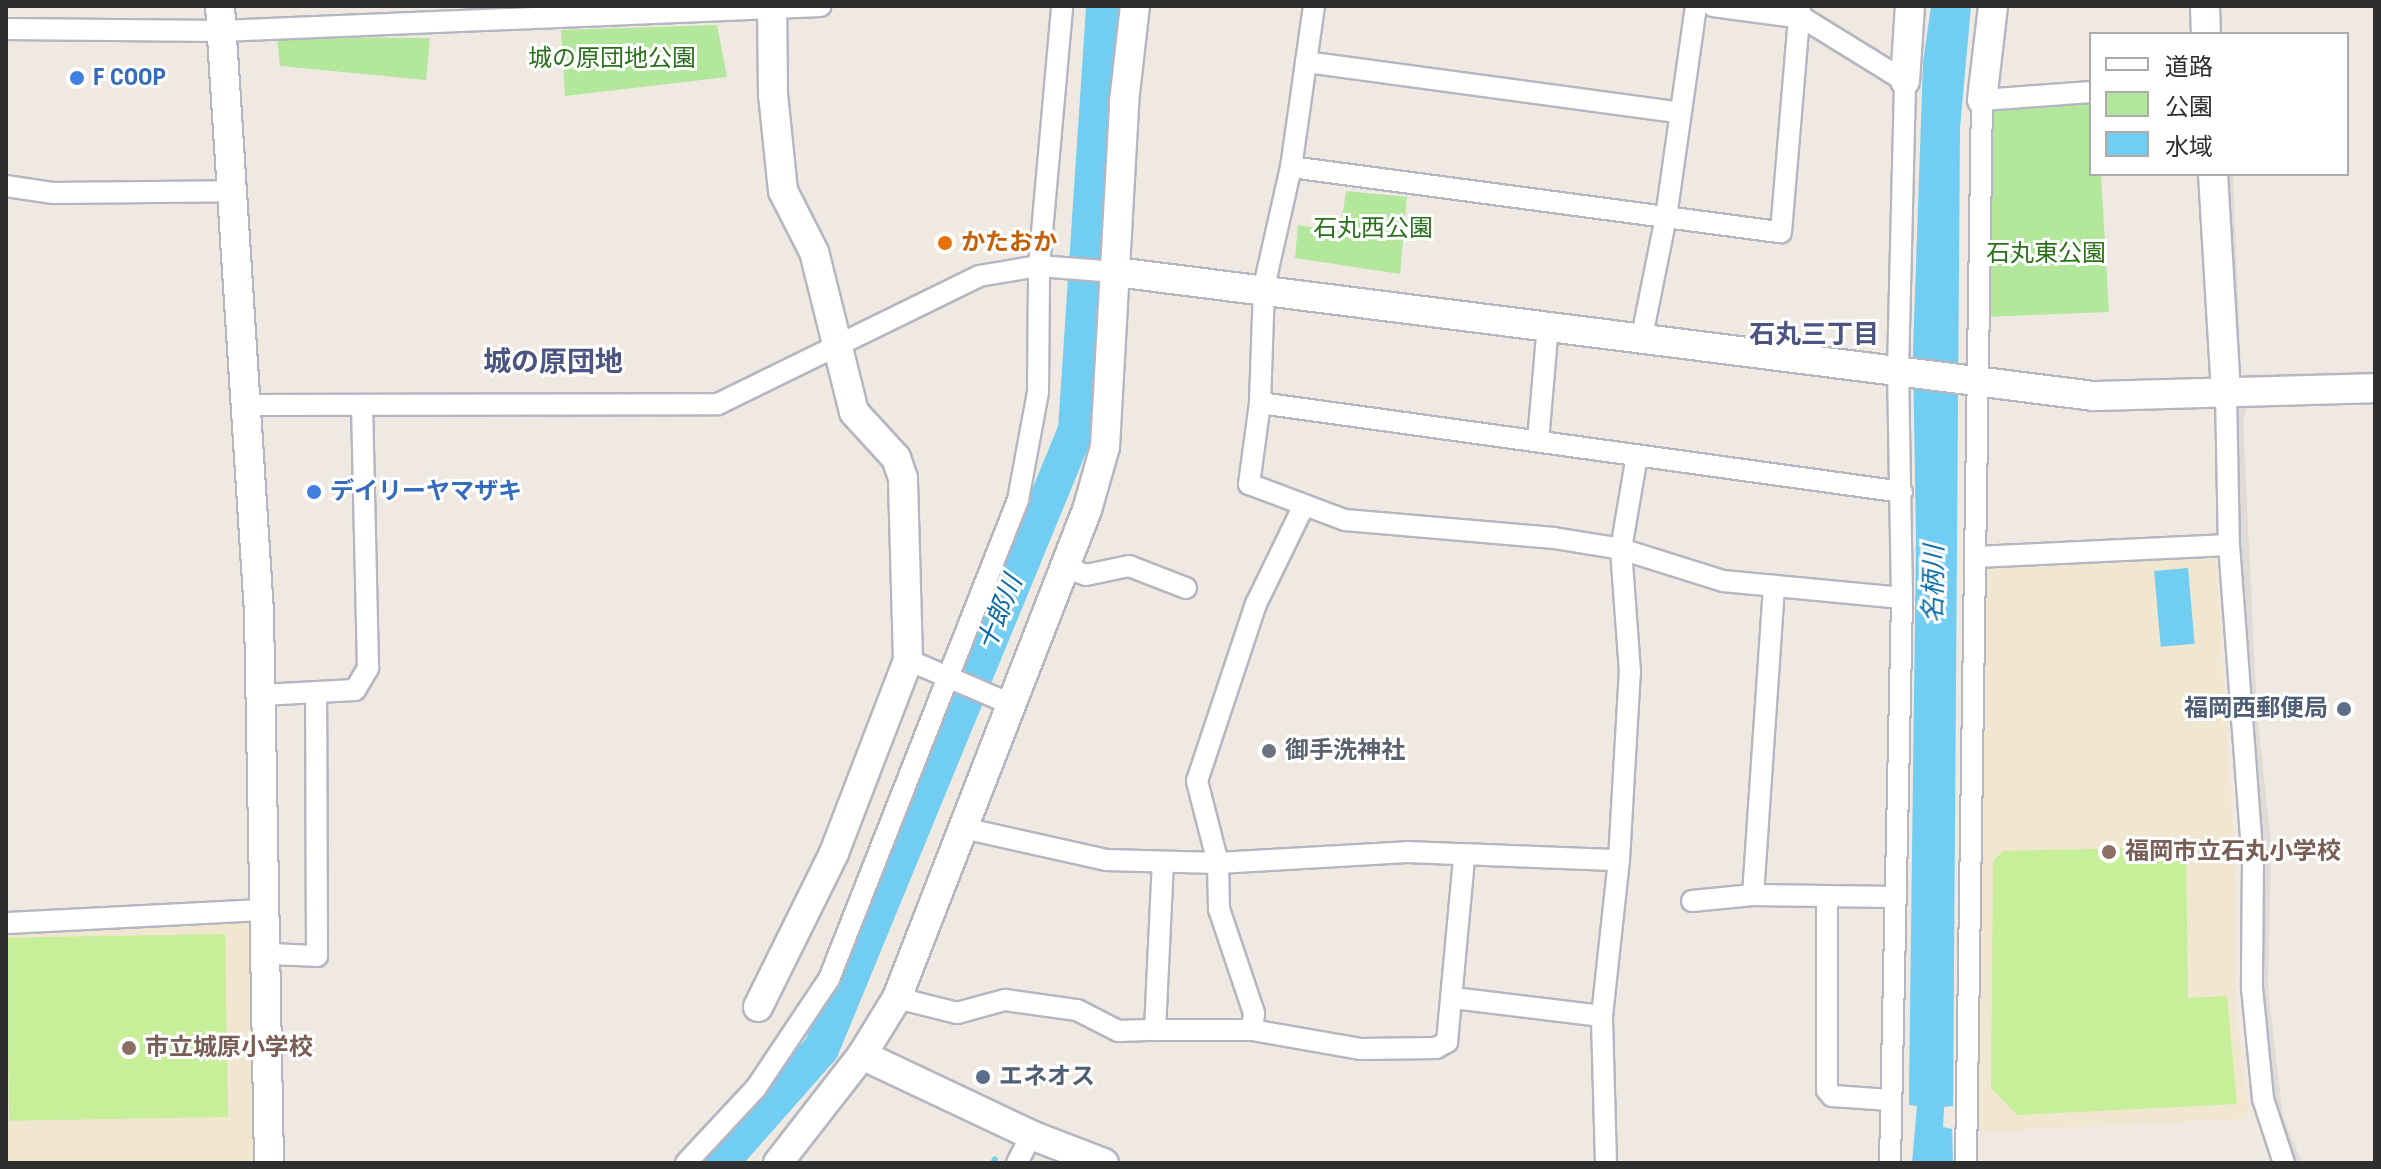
<!DOCTYPE html>
<html>
<head>
<meta charset="utf-8">
<style>
	body { margin:0 }
	#map { position:relative; width:2381px; height:1169px; overflow:hidden; background:#efe9e1; font-family:"Roboto Condensed","Noto Sans JP",sans-serif }
	div>[style] { position:absolute }
	.education>* { inset:0; background:#f1e7d0 }
	.green>* { inset:0; background:#b3e79c }
	.pitch>* { inset:0; background:#c7ee98; transform-origin:0 0 }
	.plaza>* { inset:0; background:#dfdcd8 }
	.water>* { inset:0; background:#72cdf3; transform-origin:0 0 }
	.stream>* { height:6px; margin:-3px; padding:0 3px; transform-origin:3px; border-radius:3px; background:#72cdf3 }
	.river>* { height:36px; margin:-18px; padding:0 18px; transform-origin:18px; border-radius:18px; background:#72cdf3 }
	.roads { filter:drop-shadow(2px 0 #b4b6c1) drop-shadow(-2px 0 #b4b6c1) drop-shadow(0 2px #b4b6c1) drop-shadow(0 -2px #b4b6c1) }
	.street>* { height:20px; margin:-10px; padding:0 10px; transform-origin:10px; border-radius:10px; background:#fff }
	.secondary>* { height:28px; margin:-14px; padding:0 14px; transform-origin:14px; border-radius:14px; background:#fff }
	.dots>* { width:22px; height:22px; translate:-50% -50%; box-sizing:border-box; border:4px solid #fff; border-radius:50% }
	span { translate:-50% -50%; white-space:nowrap; text-align:center; line-height:1.15; -webkit-text-stroke:6px #fff; paint-order:stroke }
	.park-label { font-size:24px; color:#287019 }
	.shop-label { font-size:24px; color:#366cbe; font-weight:700 }
	.left { translate:0 -50%; text-align:left }
	.food-label { font-size:24px; color:#c56008; font-weight:700 }
	.service-label { font-size:24px; color:#4e5e75; font-weight:700 }
	.right { translate:-100% -50%; text-align:right }
	.worship-label { font-size:24px; color:#5b616d; font-weight:700 }
	.education-label { font-size:24px; color:#785e54; font-weight:700 }
	.neighbourhood-label { font-size:26px; color:#4c5481; font-weight:700 }
	.water-label { font-size:26px; color:#096ca7; font-style:italic }
	.quarter-label { font-size:28px; color:#4c5481; font-weight:700 }
	.frame { position:absolute; inset:0; border:8px solid #2e2e2e; pointer-events:none }
	.legend { position:absolute; left:2089px; top:32px; width:260px; height:144px; box-sizing:border-box; background:#fff; border:2px solid #ababab; margin:0; padding:10px 14px; list-style:none; font-size:24px; color:#2e2e2e }
	.legend li { display:flex; align-items:center; gap:16px; height:40px }
	.legend b { width:40px; border:2px solid #ababab }
</style>
</head>
<body>
<div id="map">
	<div class="education">
		<i style="clip-path:polygon(2216px 558px,2234px 842px,2236px 1014px,2249px 1111px,2243px 1119px,1979px 1132px,1984px 565px)"></i>
		<i style="clip-path:polygon(242px 921px,250px 928px,255px 1163px,6px 1163px,6px 932px)"></i>
	</div>
	<div class="green">
		<i style="clip-path:polygon(717px 25px,727px 77px,565px 96px,561px 30px)"></i>
		<i style="clip-path:polygon(277px 37px,430px 38px,426px 80px,280px 66px)"></i>
		<i style="clip-path:polygon(2091px 103px,2091px 174px,2101px 174px,2109px 312px,1984px 317px,1990px 108px)"></i>
		<i style="clip-path:polygon(1346px 191px,1407px 197px,1400px 274px,1295px 258px,1298px 225px,1340px 232px)"></i>
	</div>
	<div class="pitch">
		<i style="clip-path:polygon(2186px 847px,2188px 998px,2227px 996px,2237px 1104px,2017px 1115px,1991px 1088px,1993px 861px,2003px 851px)"></i>
		<i style="left:225px;top:934px;width:183px;height:219px;rotate:89deg"></i>
	</div>
	<div class="plaza">
		<i style="clip-path:polygon(2225px 174px,2233px 174px,2241px 375px,2375px 371px,2375px 378px,2237px 381px)"></i>
		<i style="clip-path:polygon(2375px 394px,2375px 404px,2247px 408px,2243px 420px,2257px 713px,2271px 842px,2268px 989px,2283px 1117px,2302px 1163px,2287px 1163px,2264px 1072px,2232px 418px,2239px 397px)"></i>
	</div>
	<div class="water">
		<i style="clip-path:polygon(1931px 6px,1971px 6px,1960px 128px,1953px 1106px,1944px 1107px,1943px 1127px,1952px 1129px,1953px 1163px,1912px 1163px,1917px 1106px,1909px 1105px,1909px 1090px,1916px 540px,1913px 351px,1923px 63px)"></i>
		<i style="left:2188px;top:568px;width:76px;height:34px;rotate:85deg"></i>
	</div>
	<div class="stream">
		<i style="left:993px;top:1163px;width:4px;rotate:-63deg"></i>
	</div>
	<div class="river">
		<i style="left:720px;top:1163px;width:152px;rotate:-48.5deg"></i>
		<i style="left:821px;top:1049px;width:669px;rotate:-67.61deg"></i>
		<i style="left:1076px;top:430px;width:425px;rotate:-86.2deg"></i>
	</div>
	<div class="roads">
		<div class="street">
			<i style="left:1314px;top:6px;width:163px;rotate:98.1deg"></i>
			<i style="left:1291px;top:167px;width:123px;rotate:102.7deg"></i>
			<i style="left:1264px;top:287px;width:116px;rotate:92deg"></i>
			<i style="left:1260px;top:403px;width:82px;rotate:97.7deg"></i>
			<i style="left:1249px;top:484px;width:103px;rotate:20.6deg"></i>
			<i style="left:1345px;top:520px;width:210px;rotate:4.9deg"></i>
			<i style="left:1554px;top:538px;width:68px;rotate:9.3deg"></i>
			<i style="left:1621px;top:549px;width:107px;rotate:17.4deg"></i>
			<i style="left:1723px;top:581px;width:180px;rotate:5.4deg"></i>
			<i style="left:1902px;top:598px;width:227px;rotate:-91deg"></i>
			<i style="left:1898px;top:371px;width:290px;rotate:-88.6deg"></i>
			<i style="left:1905px;top:81px;width:120px;rotate:-148.3deg"></i>
			<i style="left:1803px;top:18px;width:91px;rotate:-172.4deg"></i>
			<i style="left:6px;top:29px;width:215px;rotate:0.5deg"></i>
			<i style="left:221px;top:31px;width:600px;rotate:-2.39deg"></i>
			<i style="left:1306px;top:62px;width:375px;rotate:7.7deg"></i>
			<i style="left:1291px;top:167px;width:494px;rotate:7.6deg"></i>
			<i style="left:1781px;top:232px;width:227px;rotate:-85.2deg"></i>
			<i style="left:6px;top:186px;width:48px;rotate:8.5deg"></i>
			<i style="left:53px;top:193px;width:178px;rotate:-0.6deg"></i>
			<i style="left:1642px;top:336px;width:121px;rotate:-78.6deg"></i>
			<i style="left:1666px;top:217px;width:213px;rotate:-81.9deg"></i>
			<i style="left:2226px;top:393px;width:152px;rotate:88.9deg"></i>
			<i style="left:2229px;top:545px;width:317px;rotate:85.7deg"></i>
			<i style="left:2253px;top:861px;width:127px;rotate:90.5deg"></i>
			<i style="left:2252px;top:988px;width:112px;rotate:84.3deg"></i>
			<i style="left:2263px;top:1099px;width:67px;rotate:71.8deg"></i>
			<i style="left:1260px;top:403px;width:648px;rotate:7.89deg"></i>
			<i style="left:244px;top:405px;width:474px;rotate:-0.1deg"></i>
			<i style="left:718px;top:404px;width:291px;rotate:-26.1deg"></i>
			<i style="left:979px;top:276px;width:61px;rotate:-9.5deg"></i>
			<i style="left:1039px;top:266px;width:77px;rotate:4.5deg"></i>
			<i style="left:1538px;top:441px;width:117px;rotate:-85.1deg"></i>
			<i style="left:1976px;top:557px;width:253px;rotate:-2.7deg"></i>
			<i style="left:1065px;top:568px;width:22px;rotate:18deg"></i>
			<i style="left:1086px;top:575px;width:44px;rotate:-11.8deg"></i>
			<i style="left:1129px;top:566px;width:61px;rotate:21.1deg"></i>
			<i style="left:908px;top:660px;width:114px;rotate:23.2deg"></i>
			<i style="left:261px;top:695px;width:94px;rotate:-3deg"></i>
			<i style="left:355px;top:690px;width:26px;rotate:-59deg"></i>
			<i style="left:368px;top:668px;width:263px;rotate:-91.3deg"></i>
			<i style="left:963px;top:828px;width:147px;rotate:12.6deg"></i>
			<i style="left:1106px;top:860px;width:112px;rotate:1.5deg"></i>
			<i style="left:1218px;top:863px;width:189px;rotate:-3.3deg"></i>
			<i style="left:1407px;top:852px;width:212px;rotate:2.2deg"></i>
			<i style="left:1753px;top:895px;width:310px;rotate:-86.1deg"></i>
			<i style="left:1827px;top:896px;width:194px;rotate:90deg"></i>
			<i style="left:1827px;top:1090px;width:8px;rotate:50deg"></i>
			<i style="left:1832px;top:1096px;width:59px;rotate:3.9deg"></i>
			<i style="left:1692px;top:901px;width:61px;rotate:-5.6deg"></i>
			<i style="left:1753px;top:895px;width:142px;rotate:0.8deg"></i>
			<i style="left:6px;top:923px;width:261px;rotate:-2.9deg"></i>
			<i style="left:268px;top:954px;width:49px;rotate:2.3deg"></i>
			<i style="left:317px;top:956px;width:262px;rotate:-90.2deg"></i>
			<i style="left:897px;top:998px;width:62px;rotate:14deg"></i>
			<i style="left:957px;top:1013px;width:50px;rotate:-15.2deg"></i>
			<i style="left:1005px;top:1000px;width:73px;rotate:7.9deg"></i>
			<i style="left:1077px;top:1010px;width:46px;rotate:27.1deg"></i>
			<i style="left:1118px;top:1031px;width:37px;rotate:-2deg"></i>
			<i style="left:1155px;top:1030px;width:168px;rotate:-87.3deg"></i>
			<i style="left:1453px;top:998px;width:150px;rotate:6.9deg"></i>
			<i style="left:1155px;top:1030px;width:97px"></i>
			<i style="left:1252px;top:1030px;width:111px;rotate:9.9deg"></i>
			<i style="left:1361px;top:1049px;width:75px;rotate:-0.8deg"></i>
			<i style="left:1436px;top:1048px;width:13px;rotate:-29deg"></i>
			<i style="left:1447px;top:1042px;width:186px;rotate:-84.7deg"></i>
			<i style="left:1252px;top:1030px;width:17px;rotate:-83deg"></i>
			<i style="left:1254px;top:1013px;width:110px;rotate:-108.6deg"></i>
			<i style="left:1219px;top:909px;width:46px;rotate:-91.2deg"></i>
			<i style="left:1218px;top:863px;width:85px;rotate:-104.4deg"></i>
			<i style="left:1197px;top:781px;width:187px;rotate:-71.6deg"></i>
			<i style="left:1256px;top:604px;width:110px;rotate:-64.1deg"></i>
			<i style="left:686px;top:1163px;width:103px;rotate:-47deg"></i>
			<i style="left:756px;top:1088px;width:131px;rotate:-56.2deg"></i>
			<i style="left:829px;top:979px;width:515px;rotate:-68.47deg"></i>
			<i style="left:1018px;top:500px;width:110px;rotate:-79.5deg"></i>
			<i style="left:1038px;top:392px;width:126px;rotate:-89.5deg"></i>
			<i style="left:1039px;top:266px;width:261px;rotate:-84.9deg"></i>
			<i style="left:1017px;top:1163px;width:31px;rotate:-63deg"></i>
			<i style="left:1606px;top:1163px;width:147px;rotate:-91.6deg"></i>
			<i style="left:1602px;top:1016px;width:157px;rotate:-83.8deg"></i>
			<i style="left:1619px;top:860px;width:188px;rotate:-86.7deg"></i>
			<i style="left:1630px;top:672px;width:123px;rotate:-94.2deg"></i>
			<i style="left:1621px;top:549px;width:95px;rotate:-80.3deg"></i>
			<i style="left:1890px;top:1163px;width:565px;rotate:-88.78deg"></i>
			<i style="left:1966px;top:1163px;width:1063px;rotate:-89.14deg"></i>
			<i style="left:1982px;top:100px;width:109px;rotate:-4.2deg"></i>
		</div>
		<div class="secondary">
			<i style="left:220px;top:6px;width:608px;rotate:86.32deg"></i>
			<i style="left:259px;top:613px;width:550px;rotate:88.96deg"></i>
			<i style="left:2205px;top:6px;width:28px;rotate:88deg"></i>
			<i style="left:1905px;top:81px;width:75px;rotate:-86.2deg"></i>
			<i style="left:1982px;top:100px;width:95px;rotate:-83.3deg"></i>
			<i style="left:2213px;top:174px;width:219px;rotate:86.6deg"></i>
			<i style="left:1116px;top:272px;width:985px;rotate:7.23deg"></i>
			<i style="left:2093px;top:396px;width:282px;rotate:-1.6deg"></i>
			<i style="left:758px;top:1007px;width:172px;rotate:-63.7deg"></i>
			<i style="left:834px;top:853px;width:207px;rotate:-69deg"></i>
			<i style="left:908px;top:660px;width:182px;rotate:-91.6deg"></i>
			<i style="left:903px;top:478px;width:21px;rotate:-109deg"></i>
			<i style="left:896px;top:458px;width:62px;rotate:-132.4deg"></i>
			<i style="left:854px;top:412px;width:165px;rotate:-104deg"></i>
			<i style="left:814px;top:252px;width:68px;rotate:-116.9deg"></i>
			<i style="left:783px;top:191px;width:97px;rotate:-95.9deg"></i>
			<i style="left:773px;top:95px;width:89px;rotate:-90.6deg"></i>
			<i style="left:862px;top:1055px;width:187px;rotate:25.3deg"></i>
			<i style="left:1031px;top:1135px;width:78px;rotate:21deg"></i>
			<i style="left:778px;top:1163px;width:137px;rotate:-52.1deg"></i>
			<i style="left:862px;top:1055px;width:67px;rotate:-58.4deg"></i>
			<i style="left:897px;top:998px;width:524px;rotate:-68.73deg"></i>
			<i style="left:1087px;top:510px;width:66px;rotate:-74.1deg"></i>
			<i style="left:1105px;top:447px;width:346px;rotate:-86.8deg"></i>
			<i style="left:1124px;top:102px;width:97px;rotate:-83.5deg"></i>
		</div>
	</div>
	<div class="dots">
		<i style="left:77px;top:78px;background:#3f7fe0"></i>
		<i style="left:945px;top:243px;background:#e8710a"></i>
		<i style="left:314px;top:492px;background:#3f7fe0"></i>
		<i style="left:2344px;top:709px;background:#5c6f8a"></i>
		<i style="left:1269px;top:751px;background:#6b7280"></i>
		<i style="left:2109px;top:852px;background:#8d6e63"></i>
		<i style="left:129px;top:1048px;background:#8d6e63"></i>
		<i style="left:983px;top:1077px;background:#5c6f8a"></i>
	</div>
	<div class="park-label">
		<span style="left:612px;top:59px">城の原団地公園</span>
		<span style="left:1373px;top:229px">石丸西公園</span>
		<span style="left:2046px;top:254px">石丸東公園</span>
	</div>
	<div class="shop-label">
		<span class="left" style="left:93px;top:78px">F COOP</span>
		<span class="left" style="left:330px;top:492px">デイリーヤマザキ</span>
	</div>
	<div class="food-label">
		<span class="left" style="left:961px;top:243px">かたおか</span>
	</div>
	<div class="service-label">
		<span class="right" style="left:2328px;top:709px">福岡西郵便局</span>
		<span class="left" style="left:999px;top:1077px">エネオス</span>
	</div>
	<div class="worship-label">
		<span class="left" style="left:1285px;top:751px">御手洗神社</span>
	</div>
	<div class="education-label">
		<span class="left" style="left:2125px;top:852px">福岡市立石丸小学校</span>
		<span class="left" style="left:145px;top:1048px">市立城原小学校</span>
	</div>
	<div class="neighbourhood-label">
		<span style="left:1814px;top:335px">石丸三丁目</span>
	</div>
	<div class="water-label">
		<span style="left:1934px;top:584px;rotate:-89deg">名柄川</span>
		<span style="left:1000px;top:613px;rotate:-68deg">十郎川</span>
	</div>
	<div class="quarter-label">
		<span style="left:553px;top:362px">城の原団地</span>
	</div>
	<div class="frame"></div>
	<ul class="legend">
	<li><b style="height:10px;background:#fff"></b>道路</li>
	<li><b style="height:22px;background:#b3e79c"></b>公園</li>
	<li><b style="height:22px;background:#72cdf3"></b>水域</li>
	</ul>
</div>
</body>
</html>
